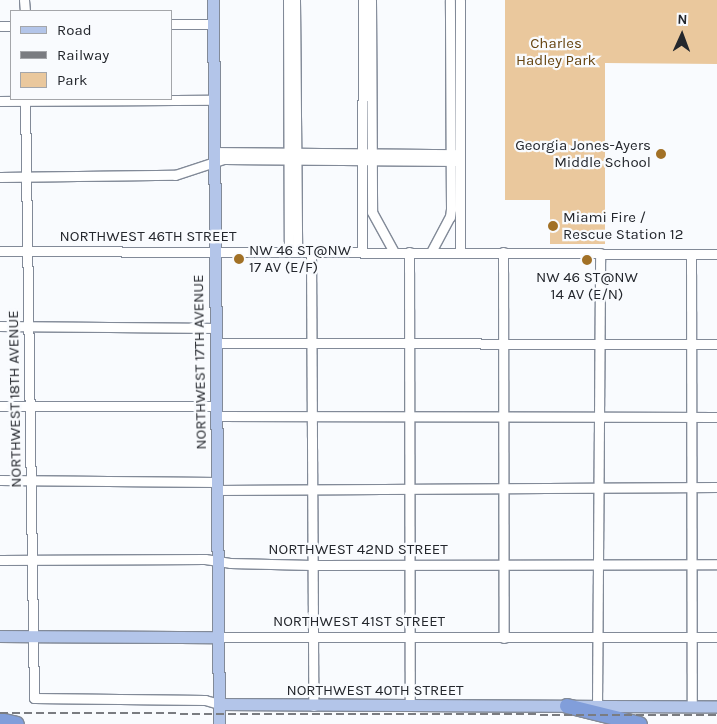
<!DOCTYPE html>
<html>
<head>
<meta charset="utf-8">
<style>
	body { margin:0 }
	#map { position:relative; width:717px; height:724px; overflow:hidden; background:#f9fbfe; font-family:Karla,sans-serif }
	div>[style] { position:absolute }
	.green>* { inset:0; background:#eac89d }
	.roads { filter:drop-shadow(1px 0 #828a98) drop-shadow(-1px 0 #828a98) drop-shadow(0 1px #828a98) drop-shadow(0 -1px #828a98) }
	.minor>* { height:9px; margin:-4.5px; padding:0 4.5px; transform-origin:4.5px; border-radius:4.5px; background:#fff }
	.major>* { height:11px; margin:-5.5px; padding:0 5.5px; transform-origin:5.5px; border-radius:5.5px; background:#b3c5e9 }
	.highway>* { height:14px; margin:-7px; padding:0 7px; transform-origin:7px; border-radius:7px; background:#819eda }
	.rail>* { height:2px; margin-top:-1px; transform-origin:0; background:repeating-linear-gradient(90deg,#7a7c81 0 8px,transparent 0 12px) }
	.dots>* { width:14px; height:14px; translate:-50% -50%; box-sizing:border-box; border:2px solid #f9fbfe; border-radius:50% }
	span { translate:-50% -50%; white-space:nowrap; text-align:center; line-height:1.15; -webkit-text-stroke:4.5px #f9fbfe; paint-order:stroke }
	.park-label { font-size:15px; color:#664410 }
	.poi-label { font-size:15px; color:#24272d }
	.right { translate:-100% -50%; text-align:right }
	.left { translate:0 -50%; text-align:left }
	.street-label { font-size:15px; color:#24272d }
	.legend { position:absolute; left:10px; top:10px; width:162px; height:90px; box-sizing:border-box; background:#f9fbfe; border:1px solid #a4a6aa; margin:0; padding:6px 9px; list-style:none; font-size:15px; color:#24272d }
	.legend li { display:flex; align-items:center; gap:10px; height:25px }
	.legend b { width:25px; border:1px solid #a4a6aa }
	.north { position:absolute; left:657px; top:10px; width:50px; height:50px; -webkit-text-stroke:4px #f9fbfe; paint-order:stroke; rotate:2deg; font-size:14px; font-weight:700; line-height:20px; text-align:center; color:#24272d }
	.north::after { content:''; display:block; margin:auto; width:18px; height:22px; background:#24272d; clip-path:polygon(50% 0,100% 100%,50% 72%,0 100%) }
</style>
</head>
<body>
<div id="map">
	<div class="green">
		<i style="clip-path:polygon(505px 0,717px 0,717px 64px,605px 63px,605px 244px,550px 244px,550px 200px,505px 200px)"></i>
	</div>
	<div class="roads">
		<div class="minor">
			<i style="left:24px;top:0;width:11px;rotate:85deg"></i>
			<i style="left:288px;top:0;width:251px;rotate:89.8deg"></i>
			<i style="left:295px;top:0;width:251px;rotate:89.5deg"></i>
			<i style="left:371px;top:0;width:212px;rotate:89.7deg"></i>
			<i style="left:372px;top:212px;width:46px;rotate:61.2deg"></i>
			<i style="left:171px;top:24px;width:42px"></i>
			<i style="left:0;top:26px;width:11px"></i>
			<i style="left:25px;top:99px;width:599px;rotate:89.14deg"></i>
			<i style="left:34px;top:698px;width:171px;rotate:0.7deg"></i>
			<i style="left:205px;top:700px;width:15px;rotate:16deg"></i>
			<i style="left:0;top:101px;width:214px;rotate:-0.3deg"></i>
			<i style="left:214px;top:152px;width:242px;rotate:0.5deg"></i>
			<i style="left:0;top:177px;width:175px;rotate:-0.7deg"></i>
			<i style="left:175px;top:175px;width:52px;rotate:-18.1deg"></i>
			<i style="left:224px;top:159px;width:235px;rotate:0.5deg"></i>
			<i style="left:0;top:251px;width:717px;rotate:0.24deg"></i>
			<i style="left:311px;top:251px;width:455px;rotate:89.7deg"></i>
			<i style="left:362px;top:251px;width:251px;rotate:-89.8deg"></i>
			<i style="left:409px;top:252px;width:453px;rotate:89.9deg"></i>
			<i style="left:431px;top:252px;width:40px;rotate:-62deg"></i>
			<i style="left:450px;top:217px;width:8px;rotate:-83deg"></i>
			<i style="left:451px;top:209px;width:209px;rotate:-90.3deg"></i>
			<i style="left:460px;top:252px;width:252px;rotate:-90deg"></i>
			<i style="left:503px;top:252px;width:386px;rotate:89.9deg"></i>
			<i style="left:691px;top:254px;width:453px;rotate:89.9deg"></i>
			<i style="left:0;top:326px;width:215px;rotate:0.5deg"></i>
			<i style="left:215px;top:343px;width:502px;rotate:0.11deg"></i>
			<i style="left:0;top:406px;width:216px"></i>
			<i style="left:216px;top:416px;width:501px;rotate:0.11deg"></i>
			<i style="left:0;top:480px;width:216px;rotate:0.5deg"></i>
			<i style="left:217px;top:490px;width:500px;rotate:-0.34deg"></i>
			<i style="left:0;top:560px;width:205px;rotate:-0.3deg"></i>
			<i style="left:205px;top:559px;width:25px;rotate:9deg"></i>
			<i style="left:230px;top:563px;width:82px;rotate:1.4deg"></i>
			<i style="left:312px;top:565px;width:405px;rotate:-0.1deg"></i>
			<i style="left:218px;top:637px;width:499px"></i>
			<i style="left:597px;top:706px;width:453px;rotate:-89.6deg"></i>
		</div>
		<div class="major">
			<i style="left:213px;top:0;width:724px;rotate:89.53deg"></i>
			<i style="left:0;top:636px;width:218px;rotate:0.3deg"></i>
			<i style="left:219px;top:704px;width:498px;rotate:0.3deg"></i>
		</div>
		<div class="highway">
			<i style="left:567px;top:706px;width:75px;rotate:13.9deg"></i>
			<i style="left:0;top:720px;width:17px;rotate:13deg"></i>
		</div>
	</div>
	<div class="rail">
		<i style="left:0;top:713px;width:717px;rotate:0.16deg"></i>
	</div>
	<div class="dots">
		<i style="left:661px;top:154px;background:#a27126"></i>
		<i style="left:553px;top:226px;background:#a27126"></i>
		<i style="left:239px;top:259px;background:#a27126"></i>
		<i style="left:587px;top:260px;background:#a27126"></i>
	</div>
	<div class="park-label">
		<span style="left:556px;top:52px">Charles<br>Hadley Park</span>
	</div>
	<div class="poi-label">
		<span class="right" style="left:651px;top:154px">Georgia Jones-Ayers<br>Middle School</span>
		<span class="left" style="left:563px;top:226px">Miami Fire /<br>Rescue Station 12</span>
		<span class="left" style="left:249px;top:259px">NW 46 ST@NW<br>17 AV (E/F)</span>
		<span style="left:587px;top:286px">NW 46 ST@NW<br>14 AV (E/N)</span>
	</div>
	<div class="street-label">
		<span style="left:148px;top:237px">NORTHWEST 46TH STREET</span>
		<span style="left:200px;top:362px;rotate:-91deg">NORTHWEST 17TH AVENUE</span>
		<span style="left:15px;top:399px;rotate:-91deg">NORTHWEST 18TH AVENUE</span>
		<span style="left:358px;top:550px">NORTHWEST 42ND STREET</span>
		<span style="left:359px;top:622px">NORTHWEST 41ST STREET</span>
		<span style="left:375px;top:691px">NORTHWEST 40TH STREET</span>
	</div>
	<ul class="legend">
	<li><b style="height:6px;background:#b3c5e9"></b>Road</li>
	<li><b style="height:6px;background:#7a7c81"></b>Railway</li>
	<li><b style="height:14px;background:#eac89d"></b>Park</li>
	</ul>
	<div class="north">N</div>
</div>
</body>
</html>
